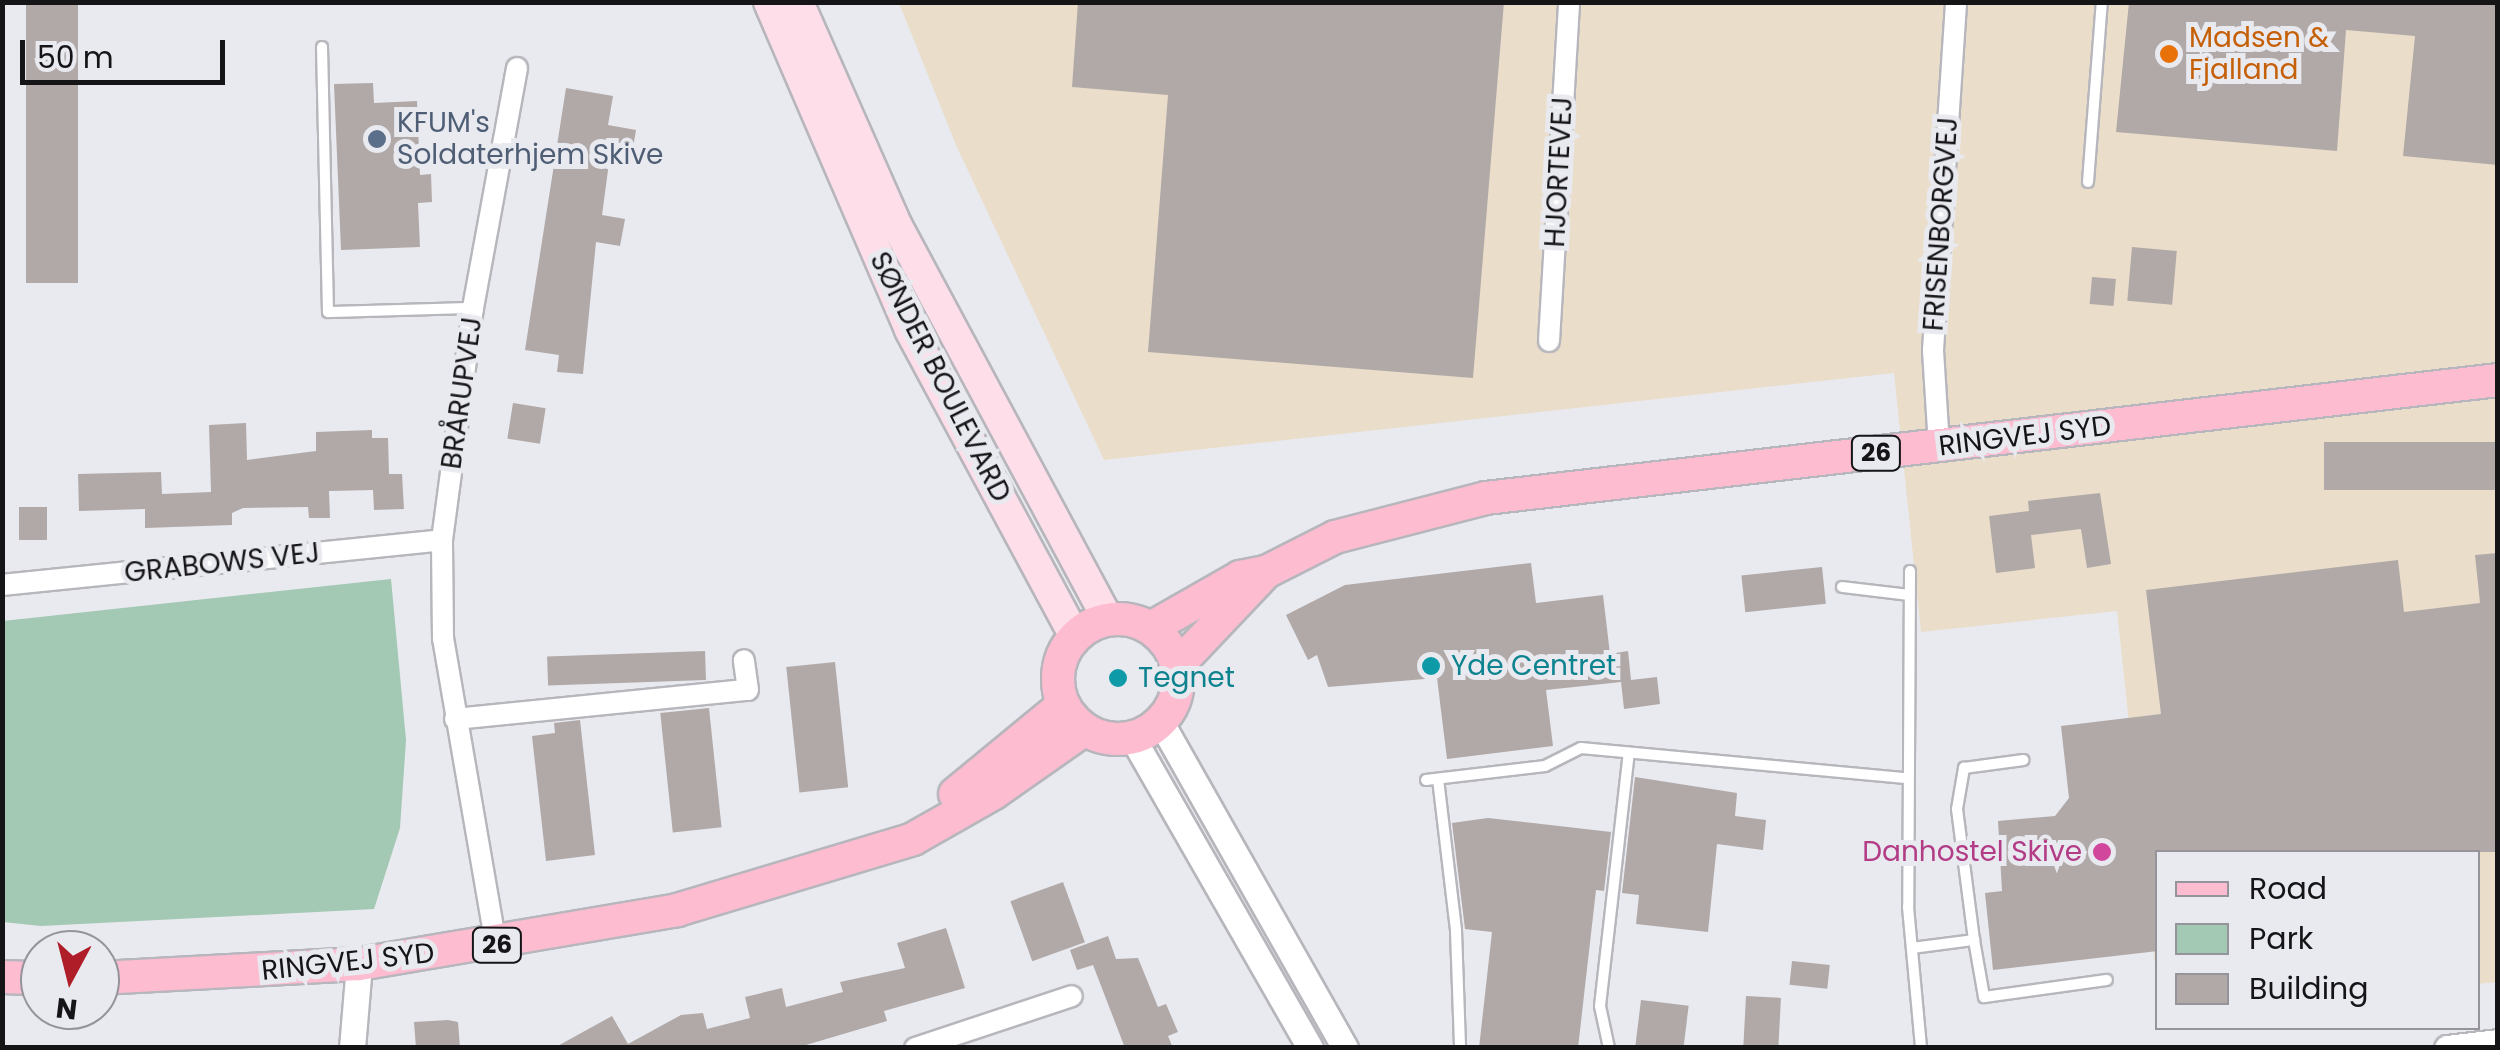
<!DOCTYPE html>
<html>
<head>
<meta charset="utf-8">
<style>
	body { margin:0 }
	#map { position:relative; width:2500px; height:1050px; overflow:hidden; background:#e9e9f0; font-family:Poppins,sans-serif }
	div>[style] { position:absolute }
	.industrial>* { inset:0; background:#eadeca }
	.green>* { inset:0; background:#a3c8b3 }
	.building>* { inset:0; background:#b0a9a7; transform-origin:0 0 }
	.roads { filter:drop-shadow(2px 0 #b6b6bc) drop-shadow(-2px 0 #b6b6bc) drop-shadow(0 2px #b6b6bc) drop-shadow(0 -2px #b6b6bc) }
	.service>* { height:10px; margin:-5px; padding:0 5px; transform-origin:5px; border-radius:5px; background:#fff }
	.minor>* { height:20px; margin:-10px; padding:0 10px; transform-origin:10px; border-radius:10px; background:#fff }
	.tertiary>* { height:25px; margin:-12.5px; padding:0 12.5px; transform-origin:12.5px; border-radius:12.5px; background:#fff }
	.secondary>* { height:30px; margin:-15px; padding:0 15px; transform-origin:15px; border-radius:15px; background:#fedee8 }
	.primary>* { height:32px; margin:-16px; padding:0 16px; transform-origin:16px; border-radius:16px; background:#fdbcd0 }
	.primary>.ring { margin:-16px; padding:0; box-sizing:content-box; background:none; border:32px solid #fdbcd0; border-radius:50% }
	.dots>* { width:28px; height:28px; translate:-50% -50%; box-sizing:border-box; border:5px solid #e9e9f0; border-radius:50% }
	span { translate:-50% -50%; white-space:nowrap; text-align:center; line-height:1.15; -webkit-text-stroke:10px #e9e9f0; paint-order:stroke }
	.shield-label span { padding:2px 8px; background:#e9e9f0; border:2px solid; border-radius:8px; -webkit-text-stroke-width:0 }
	.shield-label { font-size:25px; color:#151518; font-weight:700 }
	.food-label { font-size:28px; color:#c56008 }
	.left { translate:0 -50%; text-align:left }
	.service-label { font-size:28px; color:#4e5e75 }
	.street-label { font-size:28px; color:#151518 }
	.culture-label { font-size:28px; color:#0d838f }
	.hotel-label { font-size:28px; color:#b23c85 }
	.right { translate:-100% -50%; text-align:right }
	.frame { position:absolute; inset:0; border:5px solid #151518; pointer-events:none }
	.legend { position:absolute; left:2155px; top:850px; width:325px; height:180px; box-sizing:border-box; background:#e9e9f0; border:2px solid #94949a; margin:0; padding:12px 18px; list-style:none; font-size:30px; color:#151518 }
	.legend li { display:flex; align-items:center; gap:20px; height:50px }
	.legend b { width:50px; border:2px solid #94949a }
	.north { position:absolute; left:20px; top:930px; width:100px; height:100px; box-sizing:border-box; background:#e9e9f0; border:2px solid #94949a; border-radius:50%; rotate:187deg; font-size:28px; font-weight:700; line-height:40px; text-align:center; color:#151518 }
	.north::after { content:''; display:block; margin:auto; width:35px; height:45px; background:#af1d28; clip-path:polygon(50% 0,100% 100%,50% 72%,0 100%) }
	.scale { position:absolute; left:20px; top:40px; width:205px; height:45px; box-sizing:border-box; border:5px solid #151518; border-top:0; padding-left:12px; font-size:30px; line-height:35px; white-space:nowrap; color:#151518; -webkit-text-stroke:8px #e9e9f0; paint-order:stroke }
</style>
</head>
<body>
<div id="map">
	<div class="industrial">
		<i style="clip-path:polygon(899px 3px,2497px 3px,2497px 982px,2478px 984px,2478px 852px,2158px 852px,2157px 984px,2117px 611px,1921px 632px,1894px 373px,1104px 460px,956px 145px)"></i>
	</div>
	<div class="green">
		<i style="clip-path:polygon(391px 579px,406px 740px,400px 828px,374px 909px,41px 926px,3px 922px,3px 621px)"></i>
	</div>
	<div class="building">
		<i style="left:26px;top:2px;width:52px;height:281px"></i>
		<i style="clip-path:polygon(1078px 2px,1504px 2px,1473px 378px,1148px 352px,1168px 95px,1072px 87px)"></i>
		<i style="clip-path:polygon(2129px 2px,2498px 2px,2498px 165px,2403px 156px,2415px 36px,2346px 30px,2337px 151px,2116px 132px)"></i>
		<i style="clip-path:polygon(373px 83px,374px 103px,417px 101px,420px 175px,431px 174px,432px 202px,418px 203px,420px 247px,341px 250px,334px 84px)"></i>
		<i style="clip-path:polygon(566px 88px,613px 96px,608px 125px,636px 130px,630px 166px,609px 163px,602px 215px,625px 219px,620px 246px,596px 242px,583px 374px,557px 372px,559px 355px,525px 350px)"></i>
		<i style="left:2132px;top:247px;width:45px;height:54px;rotate:5deg"></i>
		<i style="left:2092px;top:277px;width:24px;height:27px;rotate:5deg"></i>
		<i style="left:513px;top:403px;width:33px;height:36px;rotate:9deg"></i>
		<i style="clip-path:polygon(246px 423px,247px 460px,316px 451px,316px 432px,372px 430px,372px 438px,388px 438px,389px 474px,402px 474px,404px 509px,374px 510px,373px 490px,329px 491px,330px 518px,309px 518px,308px 507px,243px 508px,232px 513px,232px 525px,145px 528px,145px 509px,79px 511px,78px 474px,161px 472px,162px 494px,211px 492px,209px 425px)"></i>
		<i style="left:2498px;top:442px;width:48px;height:174px;rotate:90deg"></i>
		<i style="clip-path:polygon(2100px 493px,2111px 564px,2087px 568px,2081px 529px,2031px 535px,2035px 568px,1996px 573px,1989px 516px,2029px 511px,2028px 501px)"></i>
		<i style="left:19px;top:507px;width:28px;height:33px"></i>
		<i style="clip-path:polygon(2498px 553px,2498px 852px,2158px 852px,2158px 951px,1993px 970px,1985px 893px,2002px 891px,1998px 821px,2055px 816px,2069px 798px,2061px 726px,2161px 714px,2146px 590px,2398px 560px,2404px 612px,2480px 603px,2475px 555px)"></i>
		<i style="clip-path:polygon(1531px 563px,1536px 603px,1603px 595px,1610px 654px,1628px 651px,1631px 680px,1657px 677px,1660px 704px,1624px 709px,1621px 682px,1546px 690px,1553px 746px,1447px 759px,1437px 678px,1328px 687px,1317px 655px,1308px 660px,1286px 615px,1345px 585px)"></i>
		<i style="left:1822px;top:567px;width:37px;height:81px;rotate:84deg"></i>
		<i style="left:705px;top:651px;width:29px;height:158px;rotate:88deg"></i>
		<i style="left:835px;top:662px;width:126px;height:49px;rotate:84deg"></i>
		<i style="left:709px;top:708px;width:120px;height:49px;rotate:84deg"></i>
		<i style="clip-path:polygon(580px 720px,595px 855px,546px 861px,532px 736px,555px 733px,554px 723px)"></i>
		<i style="clip-path:polygon(1635px 777px,1737px 793px,1735px 816px,1766px 820px,1763px 850px,1717px 844px,1708px 932px,1636px 924px,1639px 895px,1622px 893px)"></i>
		<i style="clip-path:polygon(1488px 818px,1611px 832px,1604px 891px,1596px 890px,1578px 1048px,1479px 1048px,1492px 932px,1465px 929px,1452px 823px)"></i>
		<i style="left:1063px;top:882px;width:64px;height:56px;rotate:70deg"></i>
		<i style="clip-path:polygon(946px 928px,965px 988px,884px 1011px,887px 1021px,796px 1048px,554px 1048px,612px 1016px,628px 1044px,681px 1015px,703px 1013px,707px 1029px,750px 1018px,745px 997px,782px 988px,786px 1007px,843px 992px,840px 982px,905px 968px,897px 943px)"></i>
		<i style="clip-path:polygon(1108px 936px,1116px 959px,1138px 958px,1158px 1007px,1166px 1004px,1178px 1032px,1168px 1036px,1173px 1048px,1125px 1048px,1093px 965px,1077px 970px,1070px 950px)"></i>
		<i style="left:1792px;top:961px;width:38px;height:24px;rotate:6deg"></i>
		<i style="left:1746px;top:996px;width:35px;height:50px;rotate:3deg"></i>
		<i style="left:1641px;top:1000px;width:48px;height:48px;rotate:7deg"></i>
		<i style="clip-path:polygon(448px 1020px,458px 1022px,460px 1048px,416px 1048px,414px 1022px)"></i>
	</div>
	<div class="roads">
		<div class="service">
			<i style="left:322px;top:47px;width:265px;rotate:88.7deg"></i>
			<i style="left:328px;top:312px;width:144px;rotate:-1.6deg"></i>
			<i style="left:2088px;top:182px;width:181px;rotate:-85.6deg"></i>
			<i style="left:1910px;top:571px;width:336px;rotate:90.3deg"></i>
			<i style="left:1908px;top:907px;width:142px;rotate:84.7deg"></i>
			<i style="left:1842px;top:587px;width:67px;rotate:6.8deg"></i>
			<i style="left:1438px;top:779px;width:153px;rotate:83.2deg"></i>
			<i style="left:1456px;top:931px;width:117px;rotate:88deg"></i>
			<i style="left:1426px;top:780px;width:120px;rotate:-6.7deg"></i>
			<i style="left:1545px;top:766px;width:40px;rotate:-26.6deg"></i>
			<i style="left:1581px;top:748px;width:326px;rotate:5.3deg"></i>
			<i style="left:1974px;top:940px;width:132px;rotate:-97.4deg"></i>
			<i style="left:1957px;top:809px;width:42px;rotate:-80.3deg"></i>
			<i style="left:1964px;top:768px;width:60px;rotate:-7.7deg"></i>
			<i style="left:1912px;top:948px;width:63px;rotate:-7.4deg"></i>
			<i style="left:1974px;top:940px;width:58px;rotate:80deg"></i>
			<i style="left:1984px;top:997px;width:124px;rotate:-7.9deg"></i>
			<i style="left:1609px;top:1048px;width:43px;rotate:-102.1deg"></i>
			<i style="left:1600px;top:1006px;width:255px;rotate:-83.5deg"></i>
		</div>
		<div class="minor">
			<i style="left:1549px;top:341px;width:340px;rotate:-86.6deg"></i>
			<i style="left:1939px;top:446px;width:96px;rotate:-93.6deg"></i>
			<i style="left:1933px;top:350px;width:349px;rotate:-86.2deg"></i>
			<i style="left:2px;top:585px;width:442px;rotate:-5.8deg"></i>
			<i style="left:455px;top:719px;width:294px;rotate:-5.7deg"></i>
			<i style="left:748px;top:690px;width:30px;rotate:-98deg"></i>
			<i style="left:496px;top:945px;width:311px;rotate:-99.8deg"></i>
			<i style="left:443px;top:639px;width:99px;rotate:-90.6deg"></i>
			<i style="left:442px;top:540px;width:234px;rotate:-82.4deg"></i>
			<i style="left:473px;top:308px;width:244px;rotate:-79.6deg"></i>
			<i style="left:915px;top:1048px;width:165px;rotate:-18.3deg"></i>
		</div>
		<div class="tertiary">
			<i style="left:1160px;top:721px;width:376px;rotate:60.5deg"></i>
			<i style="left:1132px;top:737px;width:358px;rotate:60.2deg"></i>
			<i style="left:352px;top:1048px;width:84px;rotate:-85.2deg"></i>
			<i style="left:2447px;top:1048px;width:51px;rotate:-6.7deg"></i>
		</div>
		<div class="secondary">
			<i style="left:769px;top:2px;width:357px;rotate:66.7deg"></i>
			<i style="left:910px;top:330px;width:349px;rotate:61.7deg"></i>
			<i style="left:798px;top:2px;width:245px;rotate:66.2deg"></i>
			<i style="left:897px;top:226px;width:446px;rotate:61.8deg"></i>
		</div>
		<div class="primary">
			<i class="ring" style="left:1058px;top:619px;width:88px;height:88px"></i>
			<i style="left:1151px;top:628px;width:103px;rotate:-29.8deg"></i>
			<i style="left:1240px;top:577px;width:26px;rotate:-11deg"></i>
			<i style="left:1266px;top:572px;width:77px;rotate:-26.9deg"></i>
			<i style="left:1335px;top:537px;width:156px;rotate:-14.5deg"></i>
			<i style="left:1486px;top:498px;width:1019px;rotate:-6.65deg"></i>
			<i style="left:1177px;top:666px;width:129px;rotate:-46.6deg"></i>
			<i style="left:955px;top:794px;width:140px;rotate:-39.5deg"></i>
			<i style="left:2px;top:977px;width:38px;rotate:2deg"></i>
			<i style="left:100px;top:978px;width:259px;rotate:-3.1deg"></i>
			<i style="left:359px;top:964px;width:323px;rotate:-9.6deg"></i>
			<i style="left:677px;top:910px;width:246px;rotate:-16.7deg"></i>
			<i style="left:913px;top:839px;width:93px;rotate:-29.6deg"></i>
			<i style="left:994px;top:793px;width:111px;rotate:-35.1deg"></i>
		</div>
	</div>
	<div class="dots">
		<i style="left:2169px;top:54px;background:#e8710a"></i>
		<i style="left:377px;top:139px;background:#5c6f8a"></i>
		<i style="left:1431px;top:666px;background:#0f9aa8"></i>
		<i style="left:1118px;top:678px;background:#0f9aa8"></i>
		<i style="left:2102px;top:852px;background:#d1479c"></i>
	</div>
	<div class="shield-label">
		<span style="left:1876px;top:453px">26</span>
		<span style="left:497px;top:945px">26</span>
	</div>
	<div class="food-label">
		<span class="left" style="left:2189px;top:54px">Madsen &amp;<br>Fjalland</span>
	</div>
	<div class="service-label">
		<span class="left" style="left:397px;top:139px">KFUM's<br>Soldaterhjem Skive</span>
	</div>
	<div class="street-label">
		<span style="left:1559px;top:172px;rotate:-87deg">HJORTEVEJ</span>
		<span style="left:1941px;top:224px;rotate:-86deg">FRISENBORGVEJ</span>
		<span style="left:940px;top:377px;rotate:63deg">SØNDER BOULEVARD</span>
		<span style="left:462px;top:393px;rotate:-82deg">BRÅRUPVEJ</span>
		<span style="left:2025px;top:436px;rotate:-7deg">RINGVEJ SYD</span>
		<span style="left:222px;top:563px;rotate:-6deg">GRABOWS VEJ</span>
		<span style="left:348px;top:962px;rotate:-6deg">RINGVEJ SYD</span>
	</div>
	<div class="culture-label">
		<span class="left" style="left:1451px;top:666px">Yde Centret</span>
		<span class="left" style="left:1138px;top:678px">Tegnet</span>
	</div>
	<div class="hotel-label">
		<span class="right" style="left:2082px;top:852px">Danhostel Skive</span>
	</div>
	<div class="frame"></div>
	<ul class="legend">
	<li><b style="height:12px;background:#fdbcd0"></b>Road</li>
	<li><b style="height:28px;background:#a3c8b3"></b>Park</li>
	<li><b style="height:28px;background:#b0a9a7"></b>Building</li>
	</ul>
	<div class="north">N</div>
	<div class="scale">50 m</div>
</div>
</body>
</html>
